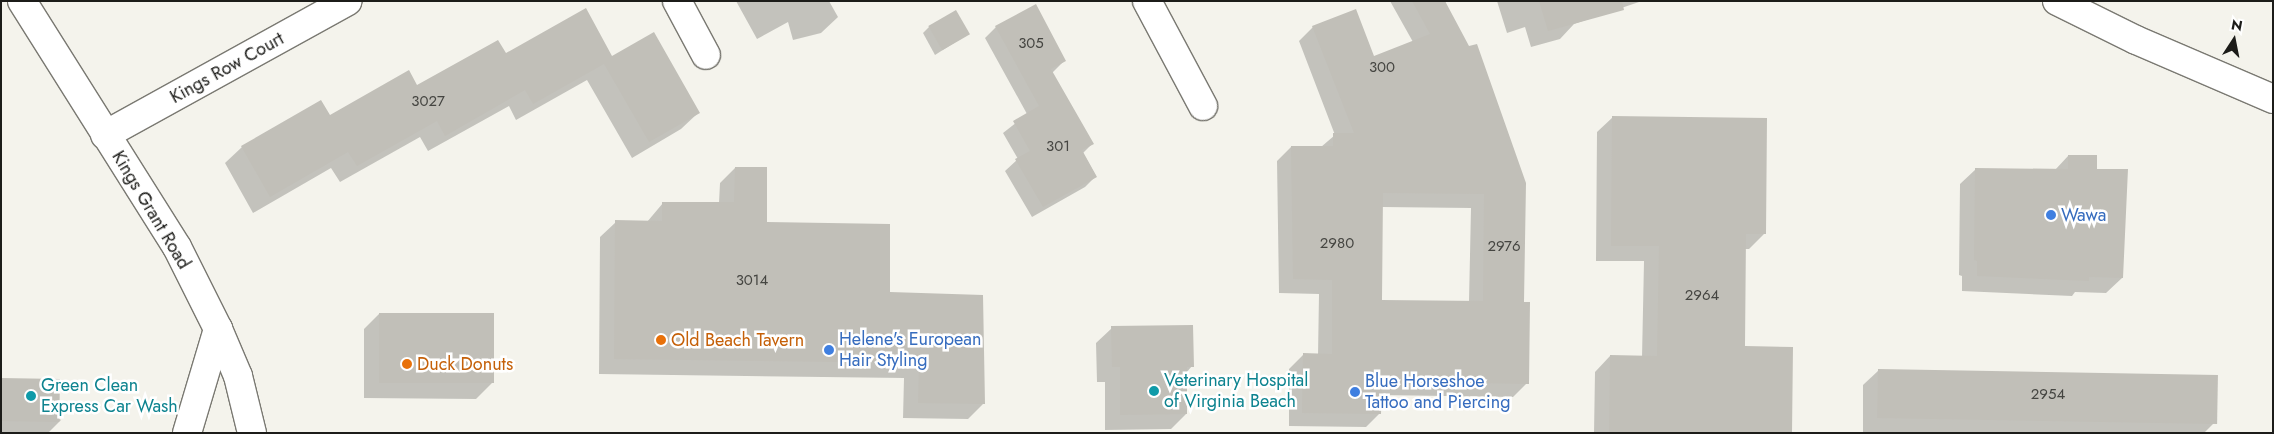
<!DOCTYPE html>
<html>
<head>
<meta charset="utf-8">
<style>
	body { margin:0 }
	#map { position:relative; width:2274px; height:434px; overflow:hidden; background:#f4f3ec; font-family:Jost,sans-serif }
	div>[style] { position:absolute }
	.shadow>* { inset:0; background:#0003 }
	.building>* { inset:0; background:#c1bfb8; transform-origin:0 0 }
	.roads { filter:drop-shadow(1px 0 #7a7972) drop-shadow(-1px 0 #7a7972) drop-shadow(0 1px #7a7972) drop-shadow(0 -1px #7a7972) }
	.street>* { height:28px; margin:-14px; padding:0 14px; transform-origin:14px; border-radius:14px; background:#fff }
	.secondary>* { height:28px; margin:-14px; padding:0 14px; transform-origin:14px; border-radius:14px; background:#fff }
	.primary>* { height:28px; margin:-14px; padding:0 14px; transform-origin:14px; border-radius:14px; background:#fff }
	.dots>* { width:14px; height:14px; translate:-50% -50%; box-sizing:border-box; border:2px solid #fff; border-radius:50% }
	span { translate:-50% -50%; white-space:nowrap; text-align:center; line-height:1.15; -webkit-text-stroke:5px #fff; paint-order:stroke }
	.number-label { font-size:15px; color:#454541 }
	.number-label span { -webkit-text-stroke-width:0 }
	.street-label { font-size:18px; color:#1c1c19 }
	.shop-label { font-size:18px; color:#366cbe }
	.left { translate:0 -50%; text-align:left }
	.food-label { font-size:18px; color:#c56008 }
	.culture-label { font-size:18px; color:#0d838f }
	.frame { position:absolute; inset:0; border:2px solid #1c1c19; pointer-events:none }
	.north { position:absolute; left:2209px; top:15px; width:50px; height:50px; -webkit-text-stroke:4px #fff; paint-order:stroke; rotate:11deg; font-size:14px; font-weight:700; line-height:20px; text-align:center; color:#1c1c19 }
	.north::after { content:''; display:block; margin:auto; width:18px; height:22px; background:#1c1c19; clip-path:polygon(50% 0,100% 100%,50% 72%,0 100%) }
</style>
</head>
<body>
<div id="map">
	<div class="shadow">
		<i style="clip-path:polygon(736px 1px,829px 1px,838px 17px,821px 33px,793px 40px,788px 22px,757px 39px)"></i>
		<i style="clip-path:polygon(evenodd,1390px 1px,1445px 1px,1523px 303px,1527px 383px,1513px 397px,1380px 395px,1380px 413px,1366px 427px,1289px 426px,1289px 369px,1303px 355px,1318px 355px,1319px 294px,1279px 293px,1277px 161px,1291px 147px,1321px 147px,1335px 135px,1299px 41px,1313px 27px,1373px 58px,1413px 42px,1390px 1px,1382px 207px,1471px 208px,1469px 302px,1381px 302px,1382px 207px)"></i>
		<i style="clip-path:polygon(1497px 1px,1642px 1px,1574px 24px,1560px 39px,1531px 47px,1525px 27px,1507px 33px)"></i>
		<i style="clip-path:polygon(929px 27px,968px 34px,935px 55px,923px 33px)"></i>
		<i style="clip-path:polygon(996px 27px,1065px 60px,1052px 73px,1092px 144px,1083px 153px,1096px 176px,1085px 187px,1032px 217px,1005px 171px,1018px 159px,1003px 133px,1027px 114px,985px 38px)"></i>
		<i style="clip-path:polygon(505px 55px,612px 58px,698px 113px,681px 129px,632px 158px,587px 80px,516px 120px,509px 106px,428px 151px,420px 137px,340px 182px,331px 168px,253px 213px,225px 163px,242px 147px)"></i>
		<i style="clip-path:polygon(1613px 117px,1764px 234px,1749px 249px,1744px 249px,1743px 347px,1791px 433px,1594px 433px,1595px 372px,1610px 356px,1642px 357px,1644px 261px,1596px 261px,1597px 132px)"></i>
		<i style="clip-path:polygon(2068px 156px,2096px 170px,2122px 278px,2106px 293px,2075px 292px,2072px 296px,1962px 291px,1962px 276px,1959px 275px,1960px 184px,1976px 169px,2055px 170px)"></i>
		<i style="clip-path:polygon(735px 168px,766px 223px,888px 293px,983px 404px,968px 419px,903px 418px,904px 378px,599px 374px,600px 237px,616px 222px,647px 222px,663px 203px,719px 203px,720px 183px)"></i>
		<i style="clip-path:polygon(379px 314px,492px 383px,476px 399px,364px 398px,364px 329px)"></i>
		<i style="clip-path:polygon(1112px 328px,1192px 366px,1186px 373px,1186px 414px,1171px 429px,1105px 430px,1105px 382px,1097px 382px,1096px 343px)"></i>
		<i style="clip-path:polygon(1879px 370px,2217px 420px,2204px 433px,1863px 433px,1863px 385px)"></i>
		<i style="clip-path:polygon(1px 379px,61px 420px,48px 433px,1px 433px)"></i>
	</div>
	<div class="building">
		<i style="clip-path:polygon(evenodd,1412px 1px,1445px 1px,1469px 46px,1477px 44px,1526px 183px,1524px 302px,1530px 302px,1529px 384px,1382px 381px,1381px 414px,1302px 413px,1303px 353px,1332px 354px,1332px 280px,1293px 279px,1291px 146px,1333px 146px,1333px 133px,1354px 133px,1312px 26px,1356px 9px,1374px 56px,1430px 34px,1412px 1px,1383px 193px,1484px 194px,1483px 301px,1382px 300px,1383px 193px)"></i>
		<i style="clip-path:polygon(1539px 1px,1622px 1px,1624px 10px,1548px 31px)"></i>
		<i style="clip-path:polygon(1036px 4px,1066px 61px,1051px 69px,1094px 144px,1082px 150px,1097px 177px,1043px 207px,1015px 159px,1030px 151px,1013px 121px,1039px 106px,995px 26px)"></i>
		<i style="clip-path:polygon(586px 8px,612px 56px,654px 32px,700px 113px,649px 142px,604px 64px,533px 104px,525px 90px,445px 136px,437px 121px,357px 166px,348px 152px,270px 197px,241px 146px,321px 100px,330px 115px,409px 70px,417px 85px,498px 40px,506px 53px)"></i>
		<i style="left:956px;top:10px;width:28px;height:32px;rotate:60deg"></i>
		<i style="clip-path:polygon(1612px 116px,1767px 118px,1766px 234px,1746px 234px,1745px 346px,1793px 347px,1792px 433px,1609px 433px,1610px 355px,1657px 356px,1659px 246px,1611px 246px)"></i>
		<i style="clip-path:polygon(2068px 155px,2097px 155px,2097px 169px,2128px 169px,2123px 278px,2089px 277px,2089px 281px,1977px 276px,1977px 261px,1974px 260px,1975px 168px,2068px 169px)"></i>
		<i style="clip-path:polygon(735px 167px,767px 167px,767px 222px,890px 224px,890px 292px,983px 295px,985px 404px,918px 403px,919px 363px,614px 359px,615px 220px,662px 221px,662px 202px,734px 202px)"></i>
		<i style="left:379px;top:313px;width:115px;height:70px"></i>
		<i style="clip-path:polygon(1193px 325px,1194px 367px,1187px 367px,1187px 414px,1120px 415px,1120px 367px,1112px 367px,1111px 326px)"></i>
		<i style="left:1878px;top:369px;width:340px;height:49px;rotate:1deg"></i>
		<i style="left:1px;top:378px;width:59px;height:43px;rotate:1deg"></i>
	</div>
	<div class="roads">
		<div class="street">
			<i style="left:677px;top:1px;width:61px;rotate:61.8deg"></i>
			<i style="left:1147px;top:1px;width:119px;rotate:61.9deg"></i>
			<i style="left:105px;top:135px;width:277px;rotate:-28.9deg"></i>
		</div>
		<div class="secondary">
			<i style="left:22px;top:1px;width:291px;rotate:57.8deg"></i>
			<i style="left:177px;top:247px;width:92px;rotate:63.4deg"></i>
			<i style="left:218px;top:329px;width:51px;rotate:66.9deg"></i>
			<i style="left:238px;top:376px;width:59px;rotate:76.2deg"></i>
			<i style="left:2057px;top:1px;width:88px;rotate:26.3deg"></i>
			<i style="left:2136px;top:40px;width:149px;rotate:23.3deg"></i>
		</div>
		<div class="primary">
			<i style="left:187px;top:433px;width:109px;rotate:-73.4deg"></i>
		</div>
	</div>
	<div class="dots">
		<i style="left:2051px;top:215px;background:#3f7fe0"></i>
		<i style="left:661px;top:340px;background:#e8710a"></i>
		<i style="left:829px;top:350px;background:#3f7fe0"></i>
		<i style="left:407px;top:364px;background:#e8710a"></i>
		<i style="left:1154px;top:391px;background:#0f9aa8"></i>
		<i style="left:1355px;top:392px;background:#3f7fe0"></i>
		<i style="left:31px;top:396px;background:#0f9aa8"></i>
	</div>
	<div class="number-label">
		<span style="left:1031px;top:44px">305</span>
		<span style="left:1382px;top:68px">300</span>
		<span style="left:428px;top:102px">3027</span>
		<span style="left:1058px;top:147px">301</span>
		<span style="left:1337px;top:244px">2980</span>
		<span style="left:1504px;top:247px">2976</span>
		<span style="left:752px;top:281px">3014</span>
		<span style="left:1702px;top:296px">2964</span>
		<span style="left:2048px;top:395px">2954</span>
	</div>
	<div class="street-label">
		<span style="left:227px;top:68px;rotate:-29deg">Kings Row Court</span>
		<span style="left:151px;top:210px;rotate:59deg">Kings Grant Road</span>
	</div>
	<div class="shop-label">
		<span class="left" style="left:2061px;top:215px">Wawa</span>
		<span class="left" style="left:839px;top:350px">Helene's European<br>Hair Styling</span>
		<span class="left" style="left:1365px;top:392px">Blue Horseshoe<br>Tattoo and Piercing</span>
	</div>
	<div class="food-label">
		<span class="left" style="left:671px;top:340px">Old Beach Tavern</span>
		<span class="left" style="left:417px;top:364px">Duck Donuts</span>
	</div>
	<div class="culture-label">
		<span class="left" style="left:1164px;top:391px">Veterinary Hospital<br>of Virginia Beach</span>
		<span class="left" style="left:41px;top:396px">Green Clean<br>Express Car Wash</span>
	</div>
	<div class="frame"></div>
	<div class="north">N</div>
</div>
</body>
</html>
